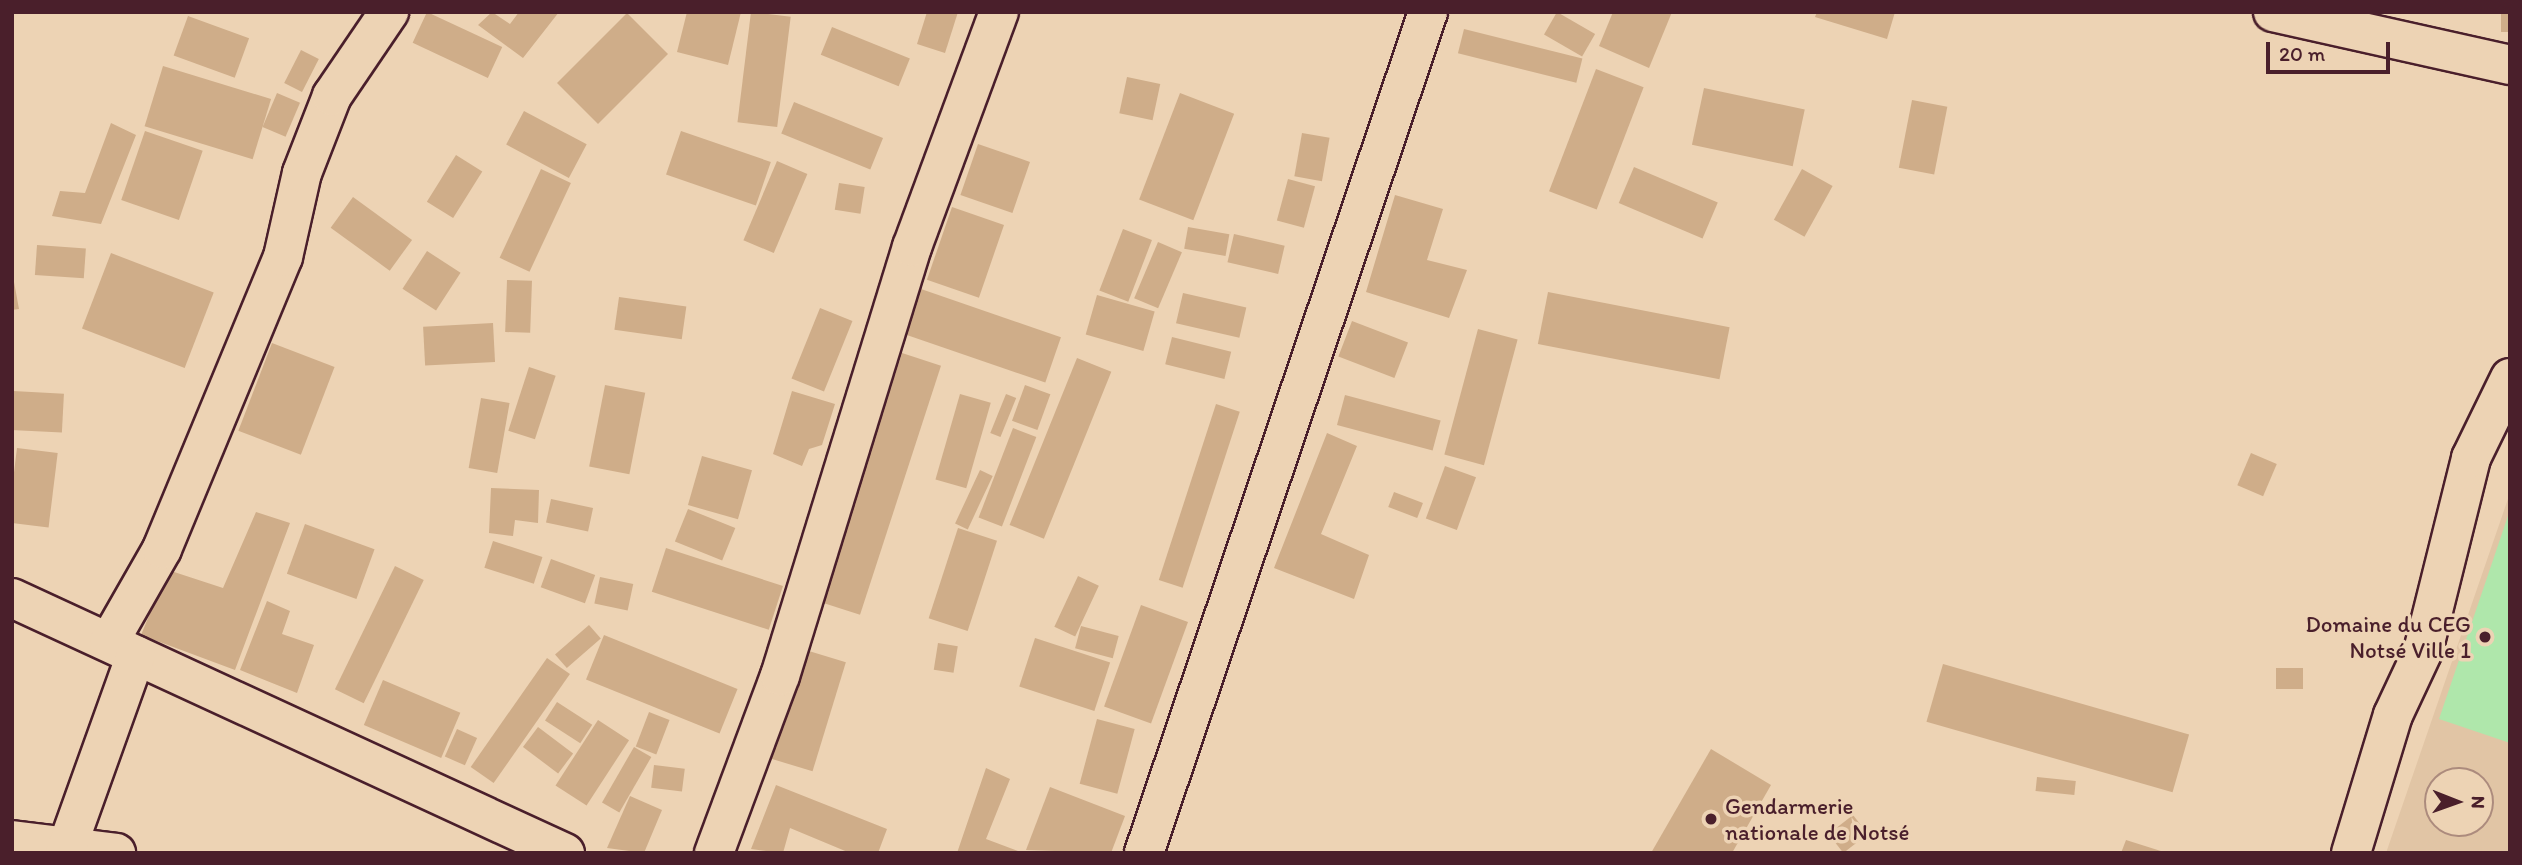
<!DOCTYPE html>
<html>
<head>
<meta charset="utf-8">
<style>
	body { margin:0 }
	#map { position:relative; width:2522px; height:865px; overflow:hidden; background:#edd3b4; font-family:Itim,sans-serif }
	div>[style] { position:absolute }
	.built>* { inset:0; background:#e1c5a5 }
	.green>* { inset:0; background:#afe7ab }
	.building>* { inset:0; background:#cfad89; transform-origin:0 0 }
	.roads { filter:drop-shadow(2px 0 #4a1f2b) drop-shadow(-2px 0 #4a1f2b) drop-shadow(0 2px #4a1f2b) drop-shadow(0 -2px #4a1f2b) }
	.minor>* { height:38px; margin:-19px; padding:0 19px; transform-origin:19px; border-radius:19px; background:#edd3b4 }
	.dots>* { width:19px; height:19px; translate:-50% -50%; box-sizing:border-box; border:4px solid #edd3b4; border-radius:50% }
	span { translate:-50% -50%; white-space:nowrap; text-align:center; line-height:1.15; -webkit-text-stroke:7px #edd3b4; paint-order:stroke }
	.poi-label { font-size:23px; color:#4a1f2b }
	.right { translate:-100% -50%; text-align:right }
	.left { translate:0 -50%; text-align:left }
	.frame { position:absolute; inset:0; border:14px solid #4a1f2b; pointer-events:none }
	.north { position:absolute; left:2424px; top:767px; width:70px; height:70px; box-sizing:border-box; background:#edd3b4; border:2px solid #ac8b7d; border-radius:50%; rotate:91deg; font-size:19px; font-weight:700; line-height:28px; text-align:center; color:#4a1f2b }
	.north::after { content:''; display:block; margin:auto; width:24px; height:32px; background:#4a1f2b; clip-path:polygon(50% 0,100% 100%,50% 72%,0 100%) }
	.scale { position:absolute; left:2266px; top:42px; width:124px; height:32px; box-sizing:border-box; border:4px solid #4a1f2b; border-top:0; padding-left:9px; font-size:21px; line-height:24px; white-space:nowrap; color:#4a1f2b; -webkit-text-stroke:5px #edd3b4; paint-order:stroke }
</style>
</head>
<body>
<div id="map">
	<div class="built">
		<i style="clip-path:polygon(evenodd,2510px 493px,2510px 853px,2386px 853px,2510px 493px,2438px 781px,2480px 781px,2480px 823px,2438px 823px,2438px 781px)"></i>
	</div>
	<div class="green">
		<i style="clip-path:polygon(2510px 510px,2510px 743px,2439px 719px)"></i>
	</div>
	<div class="building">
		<i style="left:427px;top:12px;width:83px;height:34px;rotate:25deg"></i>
		<i style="clip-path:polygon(492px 12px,510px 24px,519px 12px,559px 12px,523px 58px,478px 25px)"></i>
		<i style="clip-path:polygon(687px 12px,741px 12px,728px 65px,677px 52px)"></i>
		<i style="left:751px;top:12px;width:40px;height:111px;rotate:7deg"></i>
		<i style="clip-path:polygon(927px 12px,958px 12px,945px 53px,917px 44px)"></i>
		<i style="left:1557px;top:12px;width:44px;height:26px;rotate:30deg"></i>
		<i style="clip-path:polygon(1613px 12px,1672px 12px,1649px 68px,1599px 46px)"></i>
		<i style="clip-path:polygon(1817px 12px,1895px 12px,1887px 39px,1815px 17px)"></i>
		<i style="left:2501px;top:12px;width:9px;height:20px"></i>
		<i style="left:627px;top:13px;width:58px;height:99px;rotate:45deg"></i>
		<i style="left:188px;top:16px;width:65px;height:42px;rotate:20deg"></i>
		<i style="left:832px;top:27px;width:84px;height:30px;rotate:22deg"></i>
		<i style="left:1464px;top:29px;width:122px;height:25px;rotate:14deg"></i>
		<i style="left:301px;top:50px;width:20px;height:37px;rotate:27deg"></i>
		<i style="left:163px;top:66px;width:113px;height:63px;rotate:17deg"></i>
		<i style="left:1596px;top:69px;width:51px;height:131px;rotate:21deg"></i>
		<i style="left:1127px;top:77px;width:34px;height:37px;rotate:12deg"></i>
		<i style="left:1704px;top:88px;width:103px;height:58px;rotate:12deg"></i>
		<i style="left:277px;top:93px;width:25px;height:37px;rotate:23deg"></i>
		<i style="left:1180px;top:93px;width:58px;height:114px;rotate:21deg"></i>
		<i style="left:1912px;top:100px;width:36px;height:69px;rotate:11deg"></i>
		<i style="left:794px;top:102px;width:96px;height:34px;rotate:22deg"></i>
		<i style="left:524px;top:111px;width:71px;height:38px;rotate:28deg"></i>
		<i style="clip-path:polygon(111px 123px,136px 135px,101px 224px,52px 216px,60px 191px,85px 193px)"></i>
		<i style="left:145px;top:131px;width:61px;height:73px;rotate:19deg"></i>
		<i style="left:681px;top:131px;width:95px;height:46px;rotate:19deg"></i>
		<i style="left:1302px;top:133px;width:28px;height:44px;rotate:10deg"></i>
		<i style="left:978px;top:144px;width:55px;height:54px;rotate:19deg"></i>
		<i style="left:456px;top:155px;width:31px;height:55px;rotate:32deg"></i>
		<i style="left:777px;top:161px;width:33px;height:86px;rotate:23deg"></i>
		<i style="left:1634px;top:167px;width:91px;height:39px;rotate:23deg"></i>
		<i style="left:541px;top:169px;width:33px;height:98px;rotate:25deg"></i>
		<i style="left:1802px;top:169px;width:35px;height:58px;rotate:29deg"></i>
		<i style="left:1288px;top:179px;width:28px;height:43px;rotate:15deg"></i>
		<i style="left:839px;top:183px;width:26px;height:27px;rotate:9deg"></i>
		<i style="clip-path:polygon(1395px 195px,1443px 209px,1427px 260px,1467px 270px,1449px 318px,1366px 292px)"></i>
		<i style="left:353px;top:197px;width:73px;height:38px;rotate:36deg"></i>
		<i style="left:952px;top:207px;width:55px;height:77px;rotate:19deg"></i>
		<i style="left:1188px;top:227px;width:42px;height:22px;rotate:10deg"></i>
		<i style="left:1123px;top:229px;width:31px;height:66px;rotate:21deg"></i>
		<i style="left:1234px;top:234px;width:52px;height:29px;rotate:13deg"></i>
		<i style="left:1158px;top:242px;width:26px;height:61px;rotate:23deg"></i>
		<i style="left:37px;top:245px;width:49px;height:30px;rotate:4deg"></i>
		<i style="left:427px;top:251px;width:40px;height:45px;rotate:33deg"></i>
		<i style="left:111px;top:253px;width:110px;height:81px;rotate:21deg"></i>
		<i style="clip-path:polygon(12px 271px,19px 309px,12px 310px)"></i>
		<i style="left:507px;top:280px;width:25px;height:52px;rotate:2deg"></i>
		<i style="left:921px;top:289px;width:148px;height:48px;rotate:19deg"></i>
		<i style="left:1548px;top:292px;width:185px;height:53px;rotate:11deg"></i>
		<i style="left:1183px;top:293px;width:65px;height:31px;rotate:13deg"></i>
		<i style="left:1097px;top:295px;width:60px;height:41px;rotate:16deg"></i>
		<i style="left:619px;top:297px;width:68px;height:33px;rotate:8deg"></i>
		<i style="left:820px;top:308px;width:35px;height:76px;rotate:22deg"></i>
		<i style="left:1352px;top:321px;width:60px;height:38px;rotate:21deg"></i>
		<i style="left:493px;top:323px;width:39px;height:70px;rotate:87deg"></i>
		<i style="left:1478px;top:329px;width:41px;height:130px;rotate:15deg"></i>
		<i style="left:1172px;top:337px;width:61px;height:28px;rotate:14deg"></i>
		<i style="left:272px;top:343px;width:67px;height:94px;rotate:21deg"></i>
		<i style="left:902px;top:353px;width:41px;height:262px;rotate:18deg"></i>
		<i style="left:1077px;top:358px;width:37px;height:180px;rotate:22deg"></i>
		<i style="left:529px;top:367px;width:28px;height:67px;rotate:18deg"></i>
		<i style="left:605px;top:385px;width:41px;height:83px;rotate:11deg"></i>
		<i style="left:1025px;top:385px;width:27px;height:38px;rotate:20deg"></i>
		<i style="left:13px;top:391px;width:51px;height:39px;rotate:3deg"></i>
		<i style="clip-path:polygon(792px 391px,835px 404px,822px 445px,809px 449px,802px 466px,773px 454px)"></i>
		<i style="left:960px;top:394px;width:32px;height:89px;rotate:16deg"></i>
		<i style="left:1006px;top:394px;width:11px;height:42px;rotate:22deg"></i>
		<i style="left:1345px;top:395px;width:99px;height:31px;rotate:15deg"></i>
		<i style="left:481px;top:398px;width:29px;height:71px;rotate:10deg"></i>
		<i style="left:1216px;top:404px;width:25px;height:185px;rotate:18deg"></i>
		<i style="left:1013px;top:428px;width:25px;height:96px;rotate:21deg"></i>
		<i style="clip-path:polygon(1327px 433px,1357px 446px,1321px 534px,1369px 555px,1354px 599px,1274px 568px)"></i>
		<i style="left:17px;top:448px;width:41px;height:75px;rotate:7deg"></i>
		<i style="left:2251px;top:453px;width:28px;height:35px;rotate:23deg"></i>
		<i style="left:702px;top:456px;width:52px;height:51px;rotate:16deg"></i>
		<i style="left:1445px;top:466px;width:33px;height:56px;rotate:20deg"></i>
		<i style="left:980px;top:470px;width:14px;height:59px;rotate:25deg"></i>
		<i style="clip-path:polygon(491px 488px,539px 490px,538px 523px,515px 520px,513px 536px,489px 533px)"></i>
		<i style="left:1394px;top:492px;width:31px;height:16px;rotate:21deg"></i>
		<i style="left:551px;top:499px;width:43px;height:24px;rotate:12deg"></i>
		<i style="left:688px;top:509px;width:51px;height:35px;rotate:22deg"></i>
		<i style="clip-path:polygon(256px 512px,290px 523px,235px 670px,141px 635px,168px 570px,223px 588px)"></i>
		<i style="left:305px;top:524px;width:74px;height:53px;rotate:20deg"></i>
		<i style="left:958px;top:528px;width:41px;height:95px;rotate:18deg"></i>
		<i style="left:493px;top:541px;width:52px;height:28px;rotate:18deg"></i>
		<i style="left:666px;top:548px;width:123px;height:46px;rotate:18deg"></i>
		<i style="left:551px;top:559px;width:47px;height:30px;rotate:20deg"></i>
		<i style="left:395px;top:566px;width:32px;height:137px;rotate:26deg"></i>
		<i style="left:1078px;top:576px;width:23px;height:56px;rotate:25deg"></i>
		<i style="left:600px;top:577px;width:34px;height:27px;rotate:12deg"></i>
		<i style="clip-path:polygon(267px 601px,290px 611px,282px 634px,314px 645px,297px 693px,240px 670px)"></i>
		<i style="left:1141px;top:605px;width:50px;height:108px;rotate:20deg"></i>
		<i style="left:589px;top:625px;width:18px;height:45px;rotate:49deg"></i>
		<i style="left:1081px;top:626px;width:39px;height:23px;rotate:15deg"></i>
		<i style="left:604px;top:635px;width:144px;height:48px;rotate:22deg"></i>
		<i style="left:1035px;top:638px;width:79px;height:51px;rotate:18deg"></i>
		<i style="left:938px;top:643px;width:20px;height:27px;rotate:9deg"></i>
		<i style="left:799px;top:648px;width:49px;height:114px;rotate:17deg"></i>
		<i style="left:547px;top:658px;width:28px;height:133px;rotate:35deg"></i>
		<i style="left:1943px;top:664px;width:256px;height:60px;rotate:16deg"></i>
		<i style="left:2276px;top:668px;width:27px;height:21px"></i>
		<i style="left:383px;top:680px;width:84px;height:49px;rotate:23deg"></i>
		<i style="left:557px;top:702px;width:42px;height:22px;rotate:33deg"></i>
		<i style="left:649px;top:712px;width:22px;height:37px;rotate:21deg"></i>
		<i style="left:1097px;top:719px;width:39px;height:67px;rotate:15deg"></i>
		<i style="left:598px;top:720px;width:37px;height:78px;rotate:33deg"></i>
		<i style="left:538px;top:727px;width:44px;height:25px;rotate:37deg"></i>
		<i style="left:457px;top:729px;width:22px;height:30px;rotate:24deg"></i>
		<i style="left:634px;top:747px;width:20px;height:64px;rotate:30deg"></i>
		<i style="clip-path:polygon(1711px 749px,1771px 785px,1732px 853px,1651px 853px)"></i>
		<i style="left:654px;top:765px;width:31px;height:23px;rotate:7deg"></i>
		<i style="clip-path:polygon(986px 768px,1010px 779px,986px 839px,1023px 853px,957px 853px)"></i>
		<i style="left:2037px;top:777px;width:39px;height:14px;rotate:6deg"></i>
		<i style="clip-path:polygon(776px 785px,887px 829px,878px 853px,850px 853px,790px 828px,783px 853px,751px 849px)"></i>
		<i style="clip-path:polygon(1050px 787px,1125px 816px,1111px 853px,1026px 850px)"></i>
		<i style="clip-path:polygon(630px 796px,662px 810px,644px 853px,607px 848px)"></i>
		<i style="left:1853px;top:815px;width:24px;height:31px;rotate:52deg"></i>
		<i style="clip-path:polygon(2126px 840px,2164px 852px,2164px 853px,2121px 853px)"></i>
	</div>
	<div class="roads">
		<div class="minor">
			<i style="left:2273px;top:12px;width:243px;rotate:12.6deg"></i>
			<i style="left:12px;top:598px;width:609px;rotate:24.76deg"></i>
			<i style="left:109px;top:642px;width:107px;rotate:-60.3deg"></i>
			<i style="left:162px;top:549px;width:316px;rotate:-67.5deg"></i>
			<i style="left:283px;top:257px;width:86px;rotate:-77.3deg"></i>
			<i style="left:302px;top:173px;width:83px;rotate:-68.7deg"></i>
			<i style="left:332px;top:96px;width:102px;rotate:-55.8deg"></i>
			<i style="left:12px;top:840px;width:105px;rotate:7.1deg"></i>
			<i style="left:65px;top:853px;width:210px;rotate:-70.3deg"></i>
			<i style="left:714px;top:853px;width:189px;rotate:-69.6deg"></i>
			<i style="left:780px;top:676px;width:449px;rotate:-72.9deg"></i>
			<i style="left:912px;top:247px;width:251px;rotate:-69.7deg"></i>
			<i style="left:1144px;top:853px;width:888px;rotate:-71.34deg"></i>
			<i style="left:2351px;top:853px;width:144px;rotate:-73.1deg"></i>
			<i style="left:2393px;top:715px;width:71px;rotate:-64.9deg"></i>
			<i style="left:2423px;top:651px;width:199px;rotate:-76deg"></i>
			<i style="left:2471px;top:458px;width:89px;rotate:-64deg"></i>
		</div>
	</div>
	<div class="dots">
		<i style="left:2485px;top:637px;background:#4a1f2b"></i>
		<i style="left:1711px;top:819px;background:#4a1f2b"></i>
	</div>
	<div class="poi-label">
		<span class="right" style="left:2471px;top:637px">Domaine du CEG<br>Notsé Ville 1</span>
		<span class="left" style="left:1725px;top:819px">Gendarmerie<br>nationale de Notsé</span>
	</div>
	<div class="frame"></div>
	<div class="north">N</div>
	<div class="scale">20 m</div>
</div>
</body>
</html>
